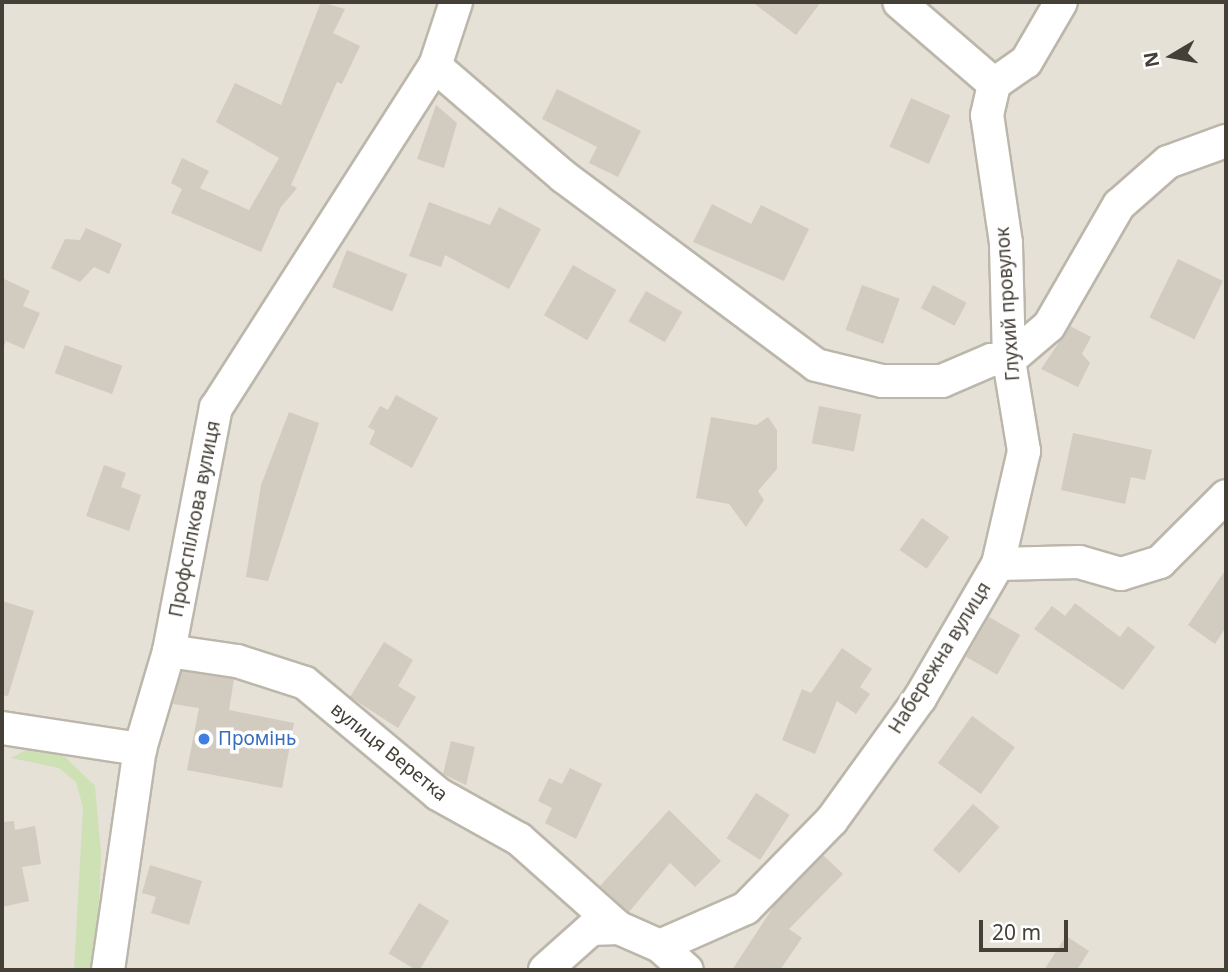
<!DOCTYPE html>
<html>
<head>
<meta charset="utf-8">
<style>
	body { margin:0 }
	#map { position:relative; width:1228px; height:972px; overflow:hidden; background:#f2efe8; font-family:"Noto Sans",sans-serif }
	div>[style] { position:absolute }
	.residential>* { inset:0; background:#e5e1d6; transform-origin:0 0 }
	.green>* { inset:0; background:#cde1b5 }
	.building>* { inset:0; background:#d2cbbf; transform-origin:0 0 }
	.roads { filter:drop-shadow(2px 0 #bcb6ab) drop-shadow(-2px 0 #bcb6ab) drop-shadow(0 2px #bcb6ab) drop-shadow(0 -2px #bcb6ab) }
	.minor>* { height:32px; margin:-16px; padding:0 16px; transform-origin:16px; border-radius:16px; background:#fff }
	.dots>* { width:19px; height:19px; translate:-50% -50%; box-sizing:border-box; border:4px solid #fff; border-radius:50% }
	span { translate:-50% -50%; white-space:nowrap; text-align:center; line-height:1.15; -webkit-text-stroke:7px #fff; paint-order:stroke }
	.street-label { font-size:19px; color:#443f37 }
	.shop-label { font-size:19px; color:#366cbe }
	.left { translate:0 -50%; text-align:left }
	.frame { position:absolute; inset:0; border:4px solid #443f37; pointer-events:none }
	.north { position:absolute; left:1137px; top:21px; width:70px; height:70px; -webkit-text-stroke:5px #fff; paint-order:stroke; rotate:260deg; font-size:19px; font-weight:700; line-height:28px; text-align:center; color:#443f37 }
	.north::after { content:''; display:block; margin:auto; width:24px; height:32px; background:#443f37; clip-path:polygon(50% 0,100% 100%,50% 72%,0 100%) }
	.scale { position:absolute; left:979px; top:920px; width:89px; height:32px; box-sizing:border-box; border:4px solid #443f37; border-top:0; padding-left:9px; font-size:21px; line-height:24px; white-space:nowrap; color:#443f37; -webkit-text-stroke:5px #fff; paint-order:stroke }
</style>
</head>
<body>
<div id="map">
	<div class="residential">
		<i style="left:2px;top:2px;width:1224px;height:968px"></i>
	</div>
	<div class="green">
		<i style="clip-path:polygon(30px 748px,61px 753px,95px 786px,101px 854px,96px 970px,74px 970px,83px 808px,76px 782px,59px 768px,11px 758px)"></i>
	</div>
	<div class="building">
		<i style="clip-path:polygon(321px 2px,345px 9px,333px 33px,360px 46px,342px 84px,337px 82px,291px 185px,297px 188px,281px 207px,261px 252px,171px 213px,182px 189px,171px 183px,182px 158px,209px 171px,200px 188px,249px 210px,279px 158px,216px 122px,235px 83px,281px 105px)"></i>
		<i style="clip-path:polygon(752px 2px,821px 2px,796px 35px)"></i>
		<i style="clip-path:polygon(557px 89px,641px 131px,618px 177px,589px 163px,597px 147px,542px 119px)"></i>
		<i style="left:911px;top:98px;width:43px;height:53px;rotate:24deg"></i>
		<i style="clip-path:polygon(436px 105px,457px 123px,444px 168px,417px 159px)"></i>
		<i style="clip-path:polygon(429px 202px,490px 225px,499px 207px,541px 229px,509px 289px,445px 255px,441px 267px,409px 256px)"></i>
		<i style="clip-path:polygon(712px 204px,751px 224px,761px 205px,809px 229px,784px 281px,693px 242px)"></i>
		<i style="clip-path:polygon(86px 228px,122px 244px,109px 274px,94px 267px,80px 282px,51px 268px,65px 239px,80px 240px)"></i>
		<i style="left:347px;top:250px;width:65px;height:40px;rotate:22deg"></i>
		<i style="left:1178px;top:259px;width:50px;height:65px;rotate:26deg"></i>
		<i style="left:573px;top:265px;width:50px;height:58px;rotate:30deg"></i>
		<i style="clip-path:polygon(2px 278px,30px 291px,23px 306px,40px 313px,24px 349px,6px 341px,2px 351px)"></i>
		<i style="left:862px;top:285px;width:40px;height:48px;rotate:20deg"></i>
		<i style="left:933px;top:285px;width:38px;height:26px;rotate:28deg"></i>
		<i style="left:646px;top:291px;width:42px;height:35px;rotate:30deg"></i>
		<i style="clip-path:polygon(1070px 326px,1091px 337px,1082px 354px,1090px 363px,1078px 387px,1041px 369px)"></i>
		<i style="left:65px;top:345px;width:61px;height:30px;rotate:20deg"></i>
		<i style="clip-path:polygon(396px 395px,438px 418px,412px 468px,369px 444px,375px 431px,368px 427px,380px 406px,388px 410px)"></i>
		<i style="left:819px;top:406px;width:43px;height:38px;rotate:11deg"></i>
		<i style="clip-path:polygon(289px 412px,319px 423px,268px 581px,246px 577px,261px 485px)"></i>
		<i style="clip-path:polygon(711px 417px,756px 425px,768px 417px,777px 430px,777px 469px,758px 491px,764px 500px,746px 527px,729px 504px,696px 498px)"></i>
		<i style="clip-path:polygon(1073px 433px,1152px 450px,1145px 480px,1131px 477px,1125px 504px,1061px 490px)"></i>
		<i style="clip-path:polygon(104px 465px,126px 473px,121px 487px,141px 495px,129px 531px,86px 516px)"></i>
		<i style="left:922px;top:518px;width:33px;height:39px;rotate:35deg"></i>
		<i style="clip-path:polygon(1226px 569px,1226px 627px,1215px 644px,1188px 625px)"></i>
		<i style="clip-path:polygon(2px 601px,34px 611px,8px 696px,2px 695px)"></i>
		<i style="clip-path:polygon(1075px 603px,1120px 637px,1128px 626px,1155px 647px,1123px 690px,1034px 629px,1052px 606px,1065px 616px)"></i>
		<i style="left:989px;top:617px;width:36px;height:46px;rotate:30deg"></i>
		<i style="clip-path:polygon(384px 642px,413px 660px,398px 686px,416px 697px,398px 728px,350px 697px)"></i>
		<i style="clip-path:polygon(842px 648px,872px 669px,860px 687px,870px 694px,856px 714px,837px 701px,815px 754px,782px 740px,802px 689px,811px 693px)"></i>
		<i style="clip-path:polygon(182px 671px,234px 679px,229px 710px,294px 723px,282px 788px,187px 770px,199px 708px,173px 704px)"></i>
		<i style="left:972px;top:716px;width:53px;height:58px;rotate:36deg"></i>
		<i style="clip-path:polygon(451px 741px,475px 747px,466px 785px,443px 774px)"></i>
		<i style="clip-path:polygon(570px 768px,602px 784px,576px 839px,545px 823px,552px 808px,538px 801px,549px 778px,562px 784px)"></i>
		<i style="left:756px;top:793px;width:40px;height:54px;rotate:33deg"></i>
		<i style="left:973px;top:804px;width:35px;height:61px;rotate:41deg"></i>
		<i style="clip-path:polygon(669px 810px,721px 861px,695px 887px,670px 863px,629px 912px,600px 886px)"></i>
		<i style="clip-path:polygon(14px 821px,15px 830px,35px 826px,41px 864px,22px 867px,29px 901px,2px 907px,2px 822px)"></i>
		<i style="clip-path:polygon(823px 855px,843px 874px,789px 929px,802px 938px,780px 970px,732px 970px,776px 903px)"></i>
		<i style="clip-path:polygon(150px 865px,202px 881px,189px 925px,151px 913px,156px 897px,142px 893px)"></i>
		<i style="left:419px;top:903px;width:35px;height:59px;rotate:31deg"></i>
		<i style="clip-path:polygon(1066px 936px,1089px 951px,1077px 970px,1044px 970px)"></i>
	</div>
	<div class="roads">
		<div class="minor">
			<i style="left:435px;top:66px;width:170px;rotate:40.7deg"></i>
			<i style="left:564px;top:177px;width:314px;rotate:36.7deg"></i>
			<i style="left:816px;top:365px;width:68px;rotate:13.6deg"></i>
			<i style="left:882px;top:381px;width:60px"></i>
			<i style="left:942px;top:381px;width:53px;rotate:-23.2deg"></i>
			<i style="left:991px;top:360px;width:18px"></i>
			<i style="left:1009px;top:360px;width:52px;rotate:-40.4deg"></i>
			<i style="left:1049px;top:326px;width:140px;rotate:-60deg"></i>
			<i style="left:1119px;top:205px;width:65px;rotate:-41.3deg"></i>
			<i style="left:1168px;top:162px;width:62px;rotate:-19.9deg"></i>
			<i style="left:994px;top:84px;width:39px;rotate:-35deg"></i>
			<i style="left:1026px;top:62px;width:69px;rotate:-59.7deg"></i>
			<i style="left:998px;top:564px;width:81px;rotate:-1.4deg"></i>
			<i style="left:1079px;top:562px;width:44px;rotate:15.9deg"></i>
			<i style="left:1121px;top:574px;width:41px;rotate:-17.1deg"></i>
			<i style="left:1160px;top:562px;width:93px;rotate:-45deg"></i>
			<i style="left:169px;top:651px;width:69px;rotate:8.4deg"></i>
			<i style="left:237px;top:661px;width:71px;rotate:17.9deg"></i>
			<i style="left:305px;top:683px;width:173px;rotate:39.8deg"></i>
			<i style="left:438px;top:794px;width:93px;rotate:29.1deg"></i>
			<i style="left:519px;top:839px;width:134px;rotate:41.7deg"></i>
			<i style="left:2px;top:728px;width:140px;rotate:8.7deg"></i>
			<i style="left:660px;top:946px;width:94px;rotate:-23.8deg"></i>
			<i style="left:746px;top:908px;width:123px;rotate:-45.7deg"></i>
			<i style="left:832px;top:820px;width:150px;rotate:-54.2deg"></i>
			<i style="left:920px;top:698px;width:155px;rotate:-59.8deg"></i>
			<i style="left:998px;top:564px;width:116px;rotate:-77deg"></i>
			<i style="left:1024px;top:451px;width:92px;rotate:-99.4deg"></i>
			<i style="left:1009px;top:360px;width:117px;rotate:-91.5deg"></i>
			<i style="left:1006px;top:243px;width:129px;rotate:-98.4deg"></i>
			<i style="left:987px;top:115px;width:32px;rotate:-77deg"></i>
			<i style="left:994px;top:84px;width:125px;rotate:-139.2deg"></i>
			<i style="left:108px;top:970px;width:223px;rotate:-81.8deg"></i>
			<i style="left:140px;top:749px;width:102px;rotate:-73.5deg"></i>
			<i style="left:169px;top:651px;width:248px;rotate:-79.1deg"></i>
			<i style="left:216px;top:408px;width:406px;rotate:-57.4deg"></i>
			<i style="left:435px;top:66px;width:67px;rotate:-71.8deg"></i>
			<i style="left:545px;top:970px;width:62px;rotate:-41.7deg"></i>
			<i style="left:591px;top:929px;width:28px;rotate:-2deg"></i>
			<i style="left:619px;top:928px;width:45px;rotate:23.7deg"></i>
			<i style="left:660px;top:946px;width:36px;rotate:42deg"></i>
		</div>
	</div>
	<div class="dots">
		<i style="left:204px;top:739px;background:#3f7fe0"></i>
	</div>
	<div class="street-label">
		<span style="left:1008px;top:304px;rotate:-94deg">Глухий провулок</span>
		<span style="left:195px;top:519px;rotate:-79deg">Профспілкова вулиця</span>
		<span style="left:940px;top:658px;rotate:-58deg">Набережна вулиця</span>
		<span style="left:389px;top:752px;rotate:39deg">вулиця Веретка</span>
	</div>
	<div class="shop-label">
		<span class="left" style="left:218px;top:739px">Промінь</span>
	</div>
	<div class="frame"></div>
	<div class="north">N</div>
	<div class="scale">20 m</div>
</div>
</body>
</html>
